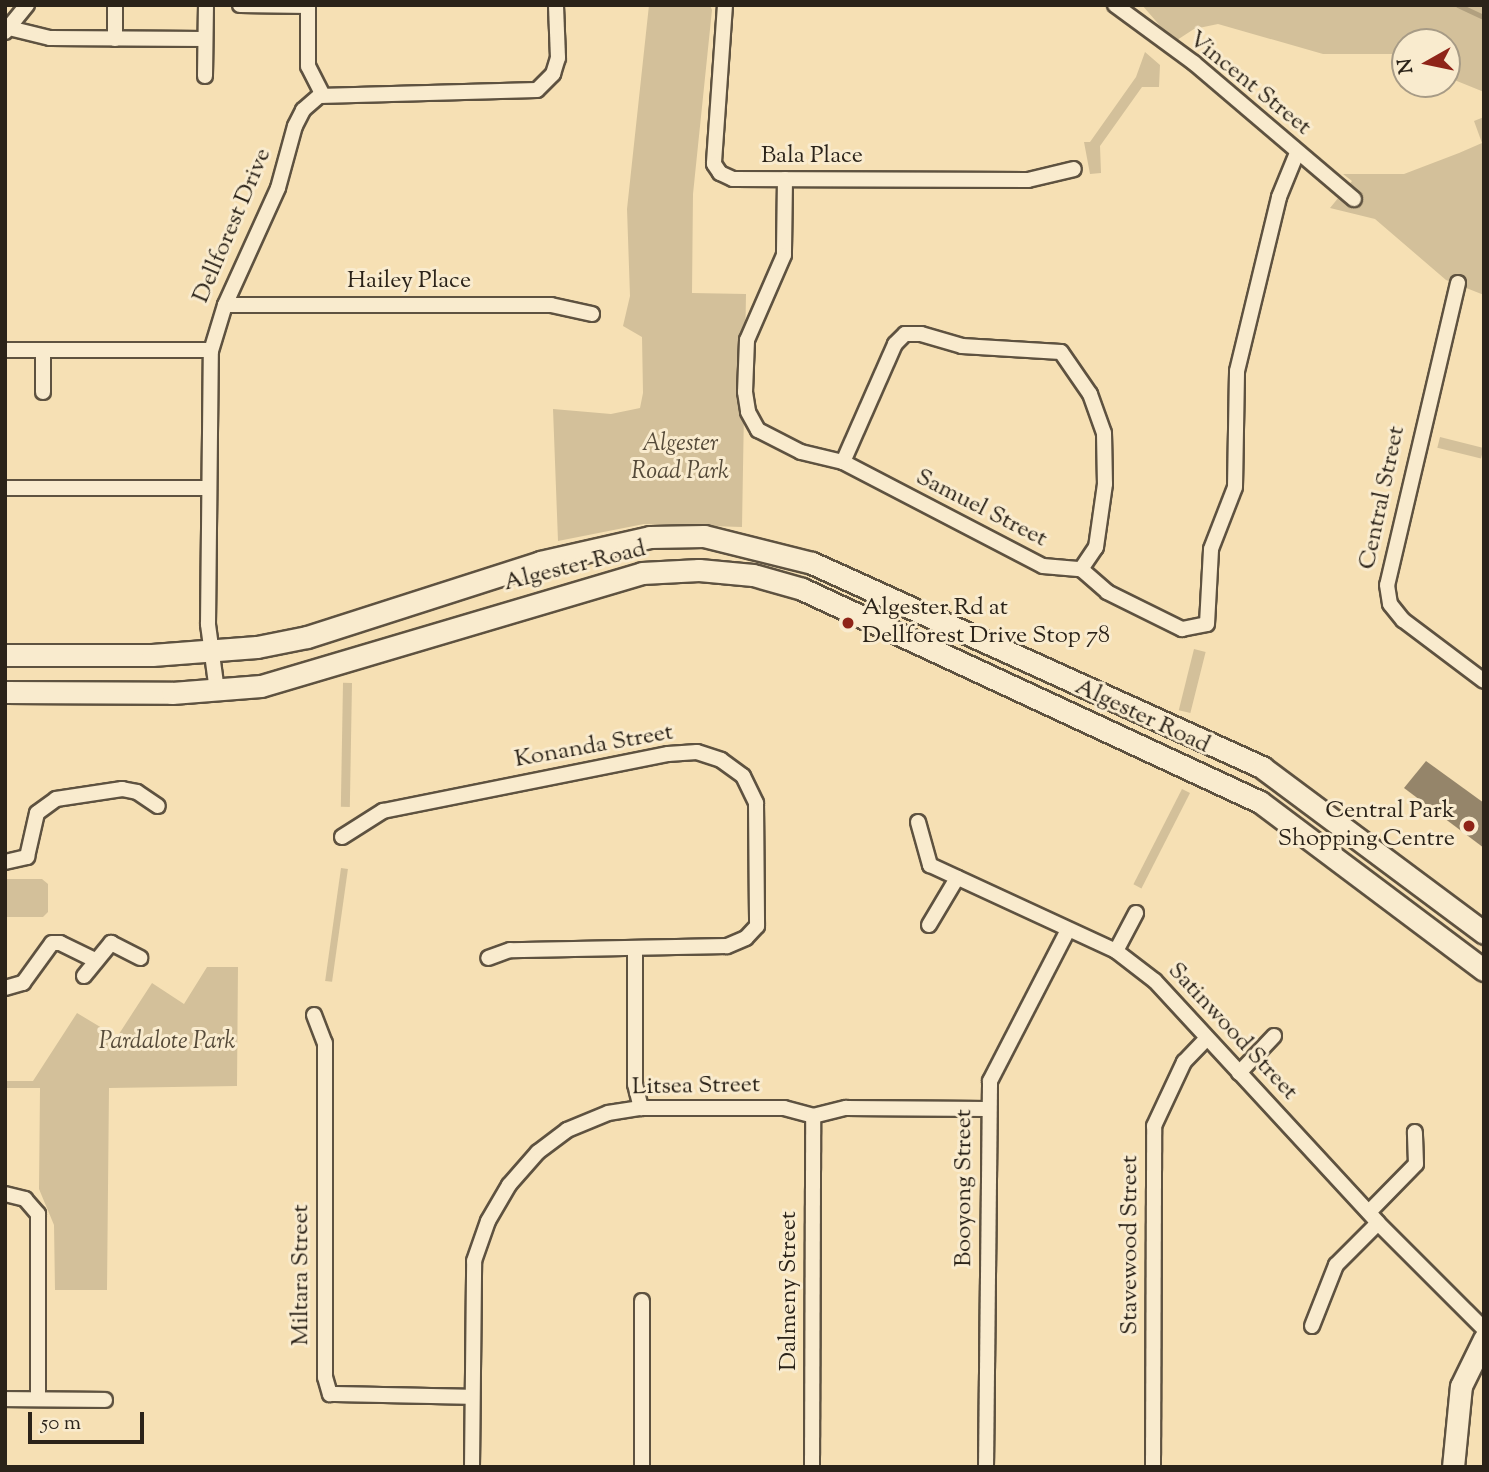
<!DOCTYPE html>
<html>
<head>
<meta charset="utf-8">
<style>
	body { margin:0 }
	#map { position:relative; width:1489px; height:1472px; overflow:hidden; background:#f6e0b4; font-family:"Sorts Mill Goudy",serif }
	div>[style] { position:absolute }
	.green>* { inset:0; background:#d3c09a; transform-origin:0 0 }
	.stream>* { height:4.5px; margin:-2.25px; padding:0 2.25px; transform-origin:2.25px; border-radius:2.25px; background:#b1a07f }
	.building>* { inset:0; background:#95856a }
	.roads { filter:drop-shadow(2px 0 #5e5240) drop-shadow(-2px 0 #5e5240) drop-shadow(0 2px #5e5240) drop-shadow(0 -2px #5e5240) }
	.street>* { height:14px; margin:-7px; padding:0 7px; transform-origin:7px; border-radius:7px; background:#f9ebce }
	.secondary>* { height:21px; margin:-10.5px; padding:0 10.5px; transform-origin:10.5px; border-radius:10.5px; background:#f9ebce }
	.dots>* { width:19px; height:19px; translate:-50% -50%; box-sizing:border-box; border:4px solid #f9ebce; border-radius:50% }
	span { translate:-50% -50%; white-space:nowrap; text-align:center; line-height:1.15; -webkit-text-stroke:6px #f9ebce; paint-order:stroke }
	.street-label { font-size:24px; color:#2b2319 }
	.park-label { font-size:24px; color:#554a39; font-style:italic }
	.poi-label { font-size:24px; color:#2b2319 }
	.left { translate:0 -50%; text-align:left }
	.right { translate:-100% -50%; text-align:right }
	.frame { position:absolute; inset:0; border:7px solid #2b2319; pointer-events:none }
	.north { position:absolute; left:1391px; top:28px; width:70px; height:70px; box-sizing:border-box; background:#f9ebce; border:2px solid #a79b86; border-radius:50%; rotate:261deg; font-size:19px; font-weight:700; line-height:28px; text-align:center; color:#2b2319 }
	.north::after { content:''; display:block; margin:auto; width:24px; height:32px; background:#8f2418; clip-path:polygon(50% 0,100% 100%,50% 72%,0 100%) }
	.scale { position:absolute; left:28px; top:1412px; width:116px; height:32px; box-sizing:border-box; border:4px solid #2b2319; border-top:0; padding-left:9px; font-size:21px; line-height:24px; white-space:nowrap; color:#2b2319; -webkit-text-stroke:5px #f9ebce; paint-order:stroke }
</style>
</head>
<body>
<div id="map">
	<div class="green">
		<i style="clip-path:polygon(649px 5px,710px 5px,712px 10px,693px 194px,692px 293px,746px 294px,742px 527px,644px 524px,558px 541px,553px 409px,611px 414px,640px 408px,643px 393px,642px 337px,623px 326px,630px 296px,627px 209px)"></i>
		<i style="clip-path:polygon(1142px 5px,1484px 5px,1484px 92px,1447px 77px,1447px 42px,1405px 42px,1405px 54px,1323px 54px,1218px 24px,1194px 29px,1174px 42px)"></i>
		<i style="clip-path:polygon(1145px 52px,1160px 65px,1159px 87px,1142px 87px,1100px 146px,1101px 173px,1090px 174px,1084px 142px,1090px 142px,1136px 77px)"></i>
		<i style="clip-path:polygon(1484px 117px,1484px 295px,1446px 280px,1375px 219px,1330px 208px,1352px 181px,1343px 174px,1404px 174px,1459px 153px,1482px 143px,1474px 121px)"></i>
		<i style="left:1440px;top:437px;width:45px;height:11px;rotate:14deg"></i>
		<i style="left:1194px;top:649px;width:12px;height:63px;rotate:14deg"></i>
		<i style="left:352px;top:683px;width:124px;height:9px;rotate:91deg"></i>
		<i style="left:1182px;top:789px;width:9px;height:107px;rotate:27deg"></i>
		<i style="left:341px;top:868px;width:7px;height:114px;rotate:8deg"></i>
		<i style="clip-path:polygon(5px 879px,42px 879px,48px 884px,48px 912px,43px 917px,5px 917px)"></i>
		<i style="clip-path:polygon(207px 967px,238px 967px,237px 1086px,109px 1088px,107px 1290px,55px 1290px,54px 1225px,39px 1189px,40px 1088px,5px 1088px,5px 1081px,33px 1081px,77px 1013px,117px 1037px,152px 983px,184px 1004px)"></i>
	</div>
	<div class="stream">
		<i style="left:1458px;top:5px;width:29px;rotate:25deg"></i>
	</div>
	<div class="building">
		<i style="clip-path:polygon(1426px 761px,1484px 803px,1484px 848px,1404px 788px)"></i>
	</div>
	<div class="roads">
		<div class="street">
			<i style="left:240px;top:5px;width:68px;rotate:0.8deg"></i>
			<i style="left:308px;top:5px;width:61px;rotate:90deg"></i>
			<i style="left:308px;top:66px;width:33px;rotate:63deg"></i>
			<i style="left:725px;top:5px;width:159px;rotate:94deg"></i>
			<i style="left:714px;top:164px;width:11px;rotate:56deg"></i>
			<i style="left:720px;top:173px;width:14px;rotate:25deg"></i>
			<i style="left:733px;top:179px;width:295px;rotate:0.2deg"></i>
			<i style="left:1028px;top:180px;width:47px;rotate:-13.4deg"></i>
			<i style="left:1115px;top:5px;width:98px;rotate:36.3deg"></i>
			<i style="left:1194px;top:63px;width:210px;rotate:40.4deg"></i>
			<i style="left:9px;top:28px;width:42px;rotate:13.7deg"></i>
			<i style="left:50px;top:38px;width:155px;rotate:0.4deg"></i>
			<i style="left:5px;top:32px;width:35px;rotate:-51deg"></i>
			<i style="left:115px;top:39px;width:34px;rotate:-90deg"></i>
			<i style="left:205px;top:76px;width:71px;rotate:-89.2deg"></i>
			<i style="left:785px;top:179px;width:76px;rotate:90.8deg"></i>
			<i style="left:784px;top:255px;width:93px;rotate:113.5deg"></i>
			<i style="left:747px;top:340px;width:52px;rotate:92.2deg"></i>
			<i style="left:745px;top:392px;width:20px;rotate:81deg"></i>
			<i style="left:748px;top:412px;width:21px;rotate:61deg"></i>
			<i style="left:758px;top:430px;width:48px;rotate:27.1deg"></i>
			<i style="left:801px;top:452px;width:43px;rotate:13.4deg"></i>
			<i style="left:843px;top:462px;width:225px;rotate:27.5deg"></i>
			<i style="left:1043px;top:566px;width:38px;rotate:5deg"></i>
			<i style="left:1081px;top:569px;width:35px;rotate:41deg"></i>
			<i style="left:1107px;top:592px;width:84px;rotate:26.3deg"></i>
			<i style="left:1182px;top:629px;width:25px;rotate:-11deg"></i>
			<i style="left:1207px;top:624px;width:75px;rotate:-86.9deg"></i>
			<i style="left:1211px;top:549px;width:66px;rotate:-68.8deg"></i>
			<i style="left:1235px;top:487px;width:116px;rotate:-89deg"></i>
			<i style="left:1237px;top:371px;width:179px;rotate:-76.4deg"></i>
			<i style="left:1279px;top:197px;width:48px;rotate:-67.8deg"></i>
			<i style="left:1458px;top:283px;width:310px;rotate:103.2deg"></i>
			<i style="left:1387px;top:585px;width:19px;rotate:81deg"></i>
			<i style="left:1390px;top:604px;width:21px;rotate:51deg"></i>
			<i style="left:1403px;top:620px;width:101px;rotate:37deg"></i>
			<i style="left:225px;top:305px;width:326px"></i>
			<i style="left:551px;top:305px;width:42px;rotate:12.4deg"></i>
			<i style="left:5px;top:350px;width:206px"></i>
			<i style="left:43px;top:392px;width:42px;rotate:-90deg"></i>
			<i style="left:843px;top:462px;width:129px;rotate:-66.2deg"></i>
			<i style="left:895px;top:344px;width:14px;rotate:-45deg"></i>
			<i style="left:905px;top:334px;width:16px"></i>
			<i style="left:921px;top:334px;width:43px;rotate:16.3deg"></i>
			<i style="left:962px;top:346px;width:99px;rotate:3.5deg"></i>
			<i style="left:1061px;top:352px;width:51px;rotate:55.4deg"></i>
			<i style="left:1090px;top:394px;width:41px;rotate:70.3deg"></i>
			<i style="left:1104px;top:433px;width:51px;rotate:88.9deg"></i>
			<i style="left:1105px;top:484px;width:64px;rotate:98.1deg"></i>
			<i style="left:1096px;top:547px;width:27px;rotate:124deg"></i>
			<i style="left:5px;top:488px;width:203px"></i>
			<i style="left:217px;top:691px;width:68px;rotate:-97.7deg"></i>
			<i style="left:208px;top:624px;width:273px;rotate:-89.4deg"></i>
			<i style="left:211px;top:351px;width:48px;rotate:-73.1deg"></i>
			<i style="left:225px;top:305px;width:128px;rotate:-65.6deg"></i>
			<i style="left:278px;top:188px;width:64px;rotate:-74.7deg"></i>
			<i style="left:295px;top:126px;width:18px;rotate:-63deg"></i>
			<i style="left:303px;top:110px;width:21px;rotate:-41deg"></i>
			<i style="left:319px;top:96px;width:218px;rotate:-1.6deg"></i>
			<i style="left:537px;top:90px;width:23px;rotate:-45deg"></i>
			<i style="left:553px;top:74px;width:17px;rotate:-73deg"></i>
			<i style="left:558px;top:58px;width:53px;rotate:-92.2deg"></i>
			<i style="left:918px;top:822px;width:45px;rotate:74.4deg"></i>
			<i style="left:930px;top:865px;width:205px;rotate:24.8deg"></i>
			<i style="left:1116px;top:951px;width:49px;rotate:37.6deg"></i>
			<i style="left:1155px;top:981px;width:329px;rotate:47.3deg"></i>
			<i style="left:1378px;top:1223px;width:150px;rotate:45deg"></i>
			<i style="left:342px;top:837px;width:49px;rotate:-32.4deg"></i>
			<i style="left:383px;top:811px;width:291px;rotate:-11.3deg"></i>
			<i style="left:668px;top:754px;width:29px;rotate:-4deg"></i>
			<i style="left:697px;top:752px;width:25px;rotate:18deg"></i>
			<i style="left:721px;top:760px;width:27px;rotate:36deg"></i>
			<i style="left:743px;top:776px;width:30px;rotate:64deg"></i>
			<i style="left:756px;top:803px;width:123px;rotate:89.5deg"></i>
			<i style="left:757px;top:926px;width:16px;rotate:133deg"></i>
			<i style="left:746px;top:938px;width:21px;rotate:157deg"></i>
			<i style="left:727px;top:946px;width:217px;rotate:178.9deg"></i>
			<i style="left:510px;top:950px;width:23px;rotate:160deg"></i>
			<i style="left:5px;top:862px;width:23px;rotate:-13deg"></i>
			<i style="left:27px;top:857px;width:45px;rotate:-77.2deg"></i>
			<i style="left:37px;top:813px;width:24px;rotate:-36deg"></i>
			<i style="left:56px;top:799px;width:67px;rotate:-8.6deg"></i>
			<i style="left:122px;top:789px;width:15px;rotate:11deg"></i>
			<i style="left:137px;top:792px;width:25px;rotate:34deg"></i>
			<i style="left:929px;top:925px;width:55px;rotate:-59.2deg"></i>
			<i style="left:635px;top:948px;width:136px;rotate:90deg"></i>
			<i style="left:635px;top:1084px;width:25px;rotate:76deg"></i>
			<i style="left:1116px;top:951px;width:43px;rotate:-62.2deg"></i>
			<i style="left:84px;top:976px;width:43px;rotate:-50.7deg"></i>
			<i style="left:111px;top:943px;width:33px;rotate:27deg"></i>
			<i style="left:5px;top:988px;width:19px;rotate:-16deg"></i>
			<i style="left:23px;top:983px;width:49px;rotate:-54.1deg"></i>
			<i style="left:52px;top:943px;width:8px"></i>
			<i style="left:60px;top:943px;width:39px;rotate:26deg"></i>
			<i style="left:314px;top:1015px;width:30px;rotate:69deg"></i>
			<i style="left:325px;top:1043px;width:334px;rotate:90deg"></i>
			<i style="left:325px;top:1377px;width:18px;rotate:74deg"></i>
			<i style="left:330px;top:1394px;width:142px;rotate:1.2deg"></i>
			<i style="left:1239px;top:1073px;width:51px;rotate:-46.6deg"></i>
			<i style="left:5px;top:1194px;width:21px;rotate:14deg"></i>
			<i style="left:25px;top:1199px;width:20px;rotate:49deg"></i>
			<i style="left:38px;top:1214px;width:185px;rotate:90deg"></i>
			<i style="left:1369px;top:1212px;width:67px;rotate:-45.6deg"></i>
			<i style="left:1416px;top:1164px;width:32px;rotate:-92deg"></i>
			<i style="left:1312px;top:1326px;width:66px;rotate:-68.5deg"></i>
			<i style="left:1336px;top:1265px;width:59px;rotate:-45deg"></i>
			<i style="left:5px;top:1399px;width:100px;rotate:0.6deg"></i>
			<i style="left:472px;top:1467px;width:206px;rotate:-89.4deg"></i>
			<i style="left:474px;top:1261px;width:42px;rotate:-70.7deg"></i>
			<i style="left:488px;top:1221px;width:42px;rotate:-59.7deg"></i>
			<i style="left:509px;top:1185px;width:44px;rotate:-48.7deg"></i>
			<i style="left:538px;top:1152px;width:36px;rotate:-37deg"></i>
			<i style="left:567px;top:1130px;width:44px;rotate:-22.5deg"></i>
			<i style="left:608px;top:1113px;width:33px;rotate:-9deg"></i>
			<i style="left:641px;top:1108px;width:143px"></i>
			<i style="left:784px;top:1108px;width:30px;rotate:15deg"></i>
			<i style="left:813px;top:1116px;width:34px;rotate:-14deg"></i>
			<i style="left:846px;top:1108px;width:141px;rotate:0.4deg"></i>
			<i style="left:642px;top:1467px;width:166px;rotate:-90deg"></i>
			<i style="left:812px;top:1467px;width:351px;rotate:-89.8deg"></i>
			<i style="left:986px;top:1467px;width:386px;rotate:-89.4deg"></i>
			<i style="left:990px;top:1081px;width:170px;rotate:-62.7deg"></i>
			<i style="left:1153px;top:1467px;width:341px;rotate:-89.8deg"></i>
			<i style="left:1154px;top:1126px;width:71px;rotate:-64.9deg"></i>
			<i style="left:1184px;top:1062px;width:32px;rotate:-46deg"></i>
		</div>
		<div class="secondary">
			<i style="left:5px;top:655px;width:147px"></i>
			<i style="left:152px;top:655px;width:105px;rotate:-4.4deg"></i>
			<i style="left:257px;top:647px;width:51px;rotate:-11.3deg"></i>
			<i style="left:307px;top:637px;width:245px;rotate:-17.8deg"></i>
			<i style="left:540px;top:562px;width:113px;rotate:-12.8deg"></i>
			<i style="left:650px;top:537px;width:54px;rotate:-1.1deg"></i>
			<i style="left:704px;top:536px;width:111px;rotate:14deg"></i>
			<i style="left:812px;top:563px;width:495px;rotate:24.4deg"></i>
			<i style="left:1263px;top:768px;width:276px;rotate:36.7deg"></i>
			<i style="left:5px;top:692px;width:167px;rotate:0.3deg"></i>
			<i style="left:172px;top:693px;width:89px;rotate:-4.5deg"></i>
			<i style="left:261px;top:686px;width:397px;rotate:-16.5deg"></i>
			<i style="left:642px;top:573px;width:57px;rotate:-3deg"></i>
			<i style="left:699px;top:570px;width:54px;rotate:5.3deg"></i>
			<i style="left:753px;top:575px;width:51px;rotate:15.9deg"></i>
			<i style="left:802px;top:589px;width:505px;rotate:24.94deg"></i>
			<i style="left:1260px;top:802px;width:280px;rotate:36.9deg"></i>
			<i style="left:1453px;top:1467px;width:81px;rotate:-84.4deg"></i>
			<i style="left:1461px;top:1386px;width:52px;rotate:-63.9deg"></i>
		</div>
	</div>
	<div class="dots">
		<i style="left:848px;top:623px;background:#8f2418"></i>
		<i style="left:1469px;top:826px;background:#8f2418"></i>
	</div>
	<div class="street-label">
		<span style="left:1249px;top:84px;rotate:39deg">Vincent Street</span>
		<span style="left:812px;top:157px">Bala Place</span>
		<span style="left:233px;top:226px;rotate:-67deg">Dellforest Drive</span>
		<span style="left:409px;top:282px">Hailey Place</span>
		<span style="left:1383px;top:498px;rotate:-78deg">Central Street</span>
		<span style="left:981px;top:509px;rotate:27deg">Samuel Street</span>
		<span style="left:575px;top:567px;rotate:-14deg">Algester Road</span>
		<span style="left:1142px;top:717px;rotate:25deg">Algester Road</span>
		<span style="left:594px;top:747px;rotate:-10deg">Konanda Street</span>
		<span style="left:1232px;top:1032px;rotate:47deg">Satinwood Street</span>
		<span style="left:696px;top:1087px;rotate:-1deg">Litsea Street</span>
		<span style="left:965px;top:1188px;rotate:-90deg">Booyong Street</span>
		<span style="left:1131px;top:1245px;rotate:-90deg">Stavewood Street</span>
		<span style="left:302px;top:1275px;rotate:-90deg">Miltara Street</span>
		<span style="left:790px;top:1291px;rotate:-90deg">Dalmeny Street</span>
	</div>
	<div class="park-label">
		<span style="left:680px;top:459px">Algester<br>Road Park</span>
		<span style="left:167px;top:1043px">Pardalote Park</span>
	</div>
	<div class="poi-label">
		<span class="left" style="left:862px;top:623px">Algester Rd at<br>Dellforest Drive Stop 78</span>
		<span class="right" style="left:1455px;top:826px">Central Park<br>Shopping Centre</span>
	</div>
	<div class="frame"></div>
	<div class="north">N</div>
	<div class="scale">50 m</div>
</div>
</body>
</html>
